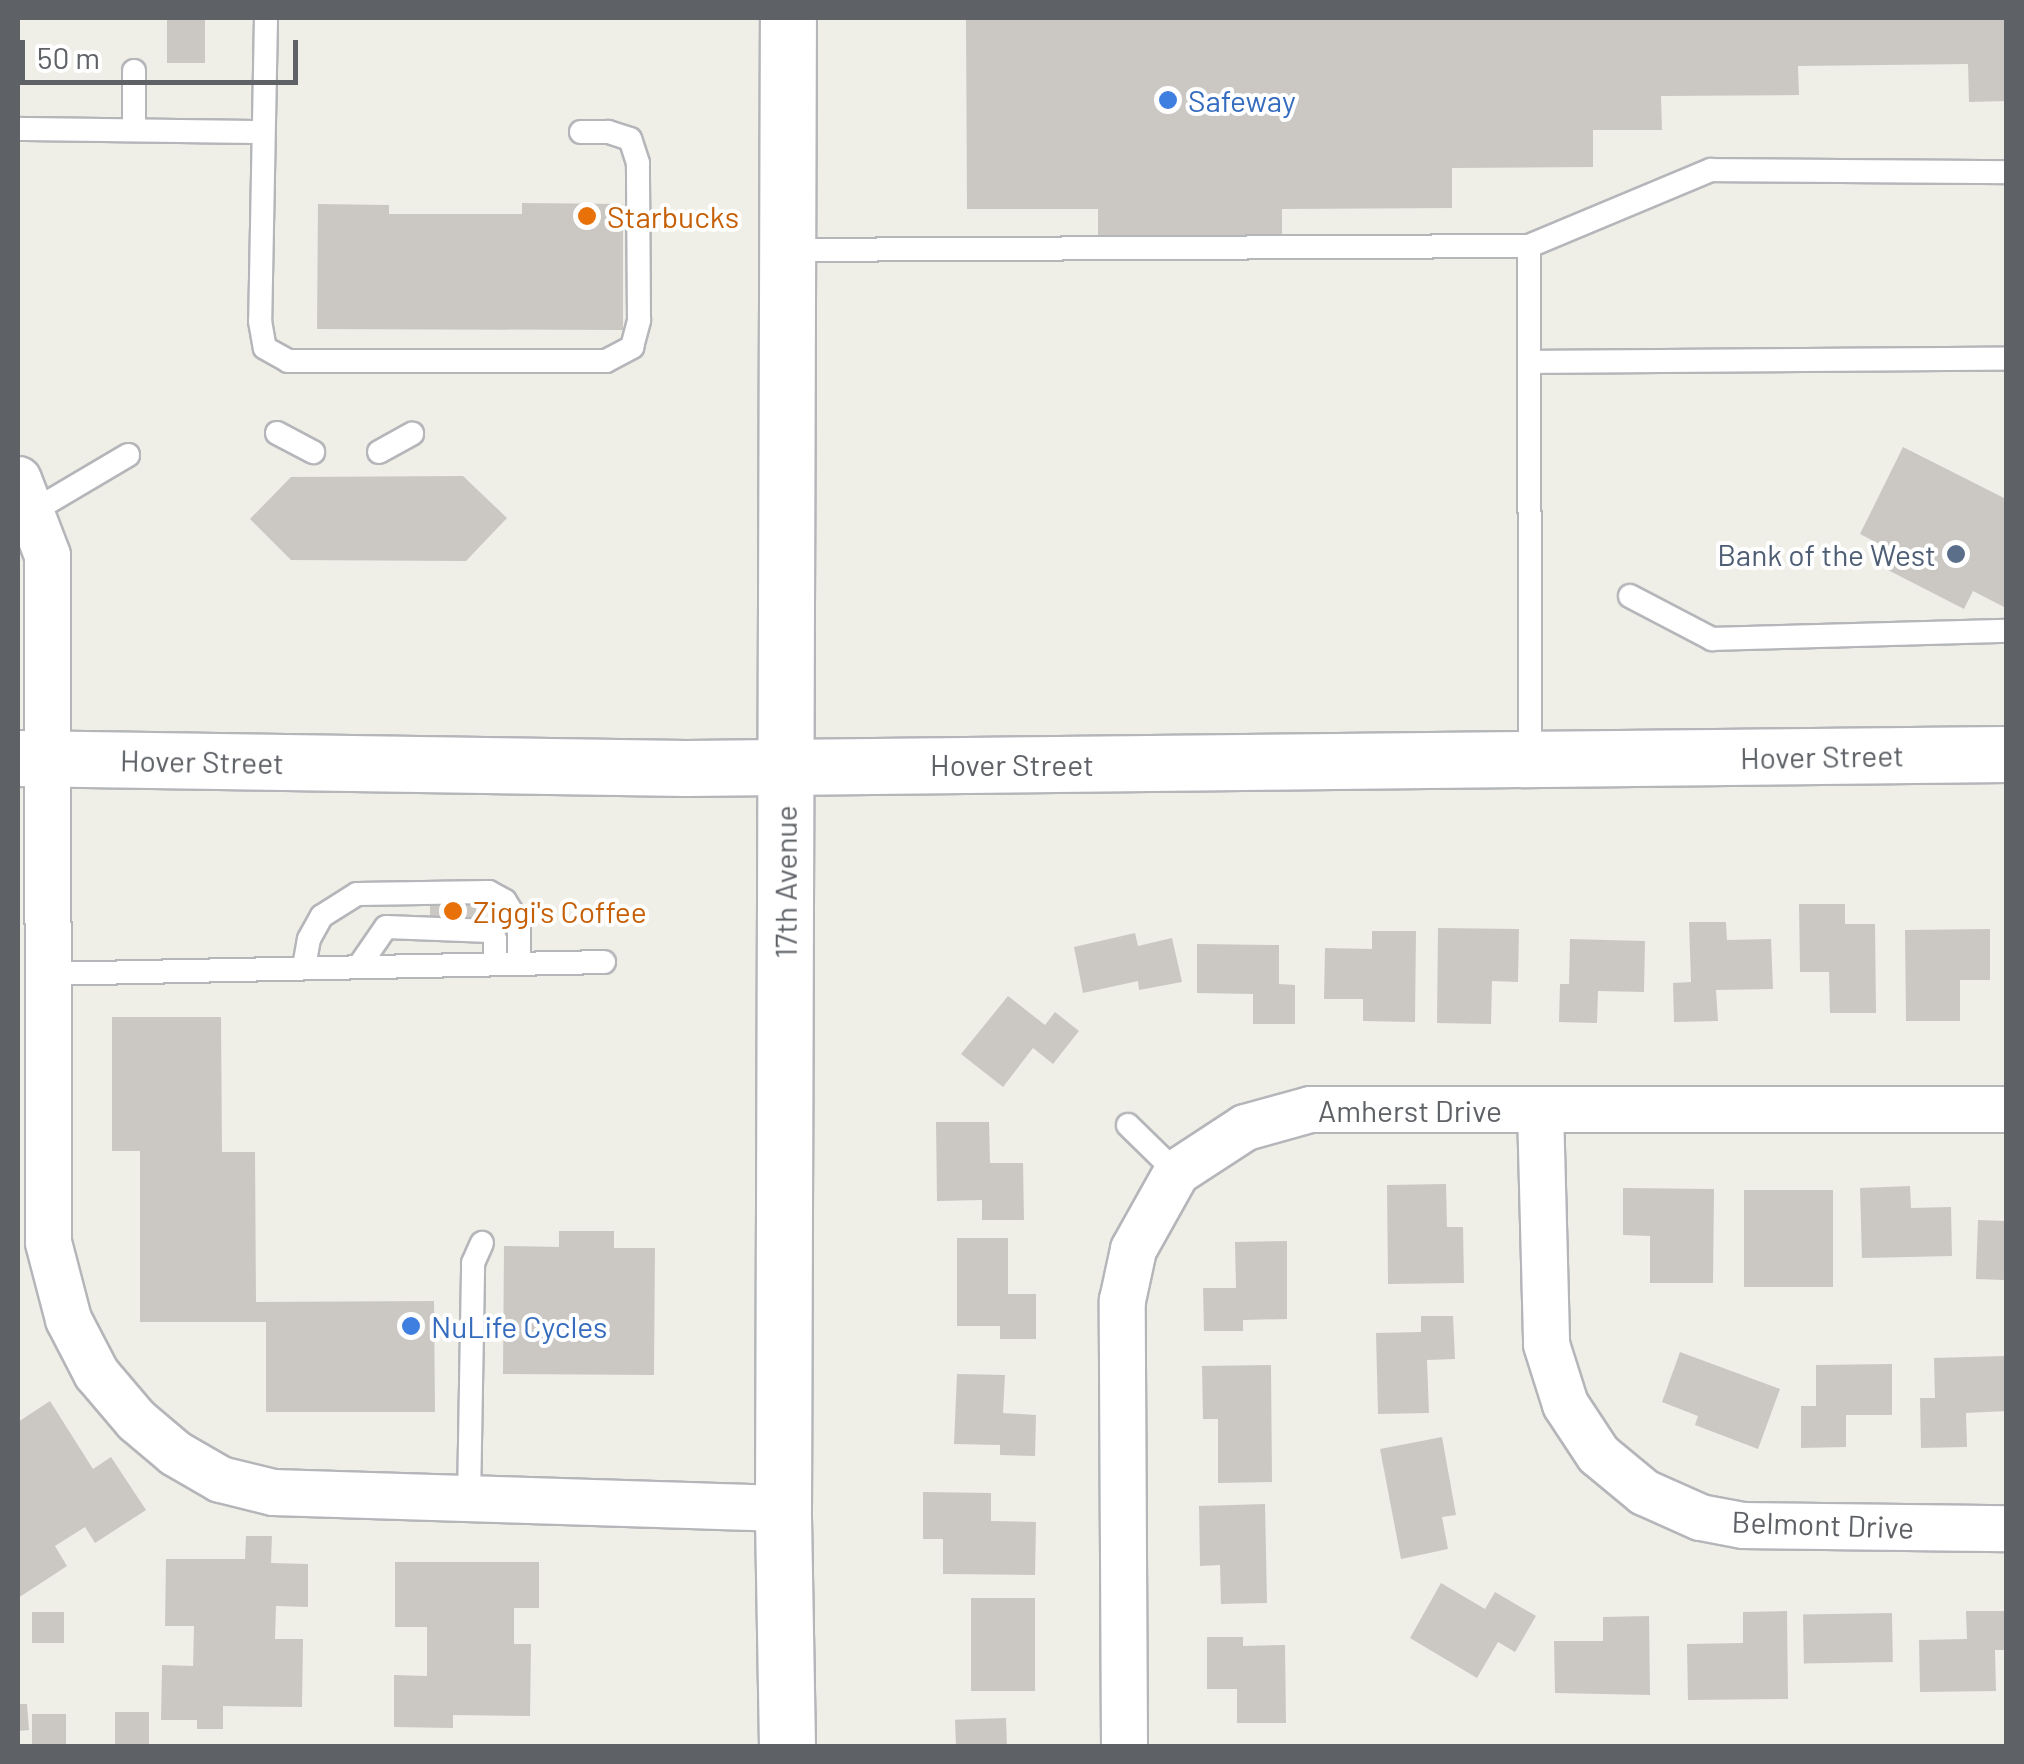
<!DOCTYPE html>
<html>
<head>
<meta charset="utf-8">
<style>
	body { margin:0 }
	#map { position:relative; width:2024px; height:1764px; overflow:hidden; background:#efeee7; font-family:Barlow,sans-serif }
	div>[style] { position:absolute }
	.building>* { inset:0; background:#cbc8c4; transform-origin:0 0 }
	.roads { filter:drop-shadow(2px 0 #b4b6ba) drop-shadow(-2px 0 #b4b6ba) drop-shadow(0 2px #b4b6ba) drop-shadow(0 -2px #b4b6ba) }
	.service>* { height:22px; margin:-11px; padding:0 11px; transform-origin:11px; border-radius:11px; background:#fff }
	.minor>* { height:45px; margin:-22.5px; padding:0 22.5px; transform-origin:22.5px; border-radius:22.5px; background:#fff }
	.secondary>* { height:55px; margin:-27.5px; padding:0 27.5px; transform-origin:27.5px; border-radius:27.5px; background:#fff }
	.dots>* { width:28px; height:28px; translate:-50% -50%; box-sizing:border-box; border:5px solid #fff; border-radius:50% }
	span { translate:-50% -50%; white-space:nowrap; text-align:center; line-height:1.15; -webkit-text-stroke:8px #fff; paint-order:stroke }
	.shop-label { font-size:30px; color:#366cbe }
	.left { translate:0 -50%; text-align:left }
	.food-label { font-size:30px; color:#c56008 }
	.service-label { font-size:30px; color:#4e5e75 }
	.right { translate:-100% -50%; text-align:right }
	.street-label { font-size:30px; color:#5e6166 }
	.frame { position:absolute; inset:0; border:20px solid #5e6166; pointer-events:none }
	.scale { position:absolute; left:20px; top:40px; width:278px; height:45px; box-sizing:border-box; border:5px solid #5e6166; border-top:0; padding-left:12px; font-size:30px; line-height:35px; white-space:nowrap; color:#5e6166; -webkit-text-stroke:8px #fff; paint-order:stroke }
</style>
</head>
<body>
<div id="map">
	<div class="building">
		<i style="left:167px;top:18px;width:38px;height:45px"></i>
		<i style="clip-path:polygon(966px 18px,2006px 18px,2006px 101px,1969px 102px,1968px 64px,1798px 66px,1799px 95px,1661px 96px,1662px 130px,1593px 130px,1593px 167px,1452px 168px,1452px 208px,1282px 209px,1282px 237px,1098px 239px,1098px 209px,967px 209px)"></i>
		<i style="clip-path:polygon(522px 203px,623px 204px,623px 330px,317px 329px,318px 204px,389px 205px,389px 214px,522px 214px)"></i>
		<i style="clip-path:polygon(1903px 447px,2006px 499px,2006px 608px,1973px 591px,1964px 609px,1886px 569px,1895px 552px,1860px 534px)"></i>
		<i style="clip-path:polygon(463px 476px,507px 518px,466px 561px,291px 560px,250px 519px,291px 477px)"></i>
		<i style="left:476px;top:902px;width:17px;height:46px;rotate:90deg"></i>
		<i style="clip-path:polygon(1799px 904px,1845px 904px,1845px 924px,1875px 924px,1876px 1013px,1830px 1013px,1829px 972px,1800px 972px)"></i>
		<i style="clip-path:polygon(1689px 922px,1726px 922px,1727px 940px,1771px 939px,1773px 989px,1716px 990px,1718px 1021px,1674px 1022px,1673px 983px,1691px 982px)"></i>
		<i style="clip-path:polygon(1438px 928px,1519px 929px,1518px 982px,1492px 981px,1491px 1024px,1437px 1023px)"></i>
		<i style="clip-path:polygon(1990px 929px,1990px 980px,1960px 980px,1960px 1021px,1906px 1021px,1905px 930px)"></i>
		<i style="clip-path:polygon(1372px 931px,1416px 931px,1415px 1022px,1363px 1021px,1363px 999px,1324px 999px,1325px 948px,1372px 949px)"></i>
		<i style="clip-path:polygon(1135px 933px,1138px 946px,1172px 938px,1182px 982px,1139px 990px,1138px 981px,1083px 993px,1074px 947px)"></i>
		<i style="clip-path:polygon(1570px 939px,1645px 941px,1644px 992px,1598px 991px,1597px 1023px,1559px 1022px,1560px 984px,1569px 984px)"></i>
		<i style="clip-path:polygon(1197px 944px,1279px 945px,1279px 984px,1295px 985px,1295px 1024px,1253px 1024px,1253px 994px,1197px 993px)"></i>
		<i style="clip-path:polygon(1008px 996px,1045px 1025px,1055px 1012px,1079px 1031px,1053px 1064px,1033px 1048px,1003px 1087px,961px 1054px)"></i>
		<i style="clip-path:polygon(112px 1017px,221px 1017px,222px 1152px,255px 1152px,256px 1302px,434px 1301px,435px 1412px,266px 1412px,266px 1322px,140px 1322px,140px 1151px,112px 1151px)"></i>
		<i style="clip-path:polygon(936px 1122px,989px 1122px,990px 1163px,1023px 1163px,1024px 1220px,982px 1220px,982px 1200px,937px 1201px)"></i>
		<i style="clip-path:polygon(1446px 1184px,1447px 1227px,1463px 1227px,1464px 1283px,1388px 1284px,1387px 1185px)"></i>
		<i style="clip-path:polygon(1910px 1186px,1911px 1208px,1951px 1207px,1952px 1256px,1862px 1258px,1860px 1188px)"></i>
		<i style="clip-path:polygon(1623px 1188px,1714px 1189px,1713px 1283px,1650px 1283px,1650px 1236px,1623px 1235px)"></i>
		<i style="left:1744px;top:1190px;width:89px;height:97px"></i>
		<i style="left:1978px;top:1220px;width:28px;height:59px;rotate:2deg"></i>
		<i style="clip-path:polygon(559px 1231px,614px 1231px,614px 1248px,655px 1248px,654px 1375px,503px 1374px,504px 1246px,559px 1247px)"></i>
		<i style="clip-path:polygon(957px 1238px,1008px 1238px,1008px 1294px,1036px 1294px,1036px 1339px,1000px 1339px,1000px 1326px,957px 1326px)"></i>
		<i style="clip-path:polygon(1287px 1241px,1287px 1319px,1243px 1320px,1243px 1331px,1204px 1331px,1203px 1288px,1236px 1288px,1235px 1242px)"></i>
		<i style="clip-path:polygon(1421px 1316px,1453px 1316px,1455px 1359px,1427px 1360px,1429px 1413px,1378px 1414px,1376px 1333px,1421px 1332px)"></i>
		<i style="clip-path:polygon(1680px 1352px,1780px 1389px,1758px 1449px,1695px 1425px,1698px 1416px,1662px 1402px)"></i>
		<i style="clip-path:polygon(2006px 1356px,2006px 1411px,1966px 1413px,1967px 1447px,1921px 1448px,1920px 1398px,1935px 1398px,1934px 1358px)"></i>
		<i style="clip-path:polygon(1892px 1364px,1892px 1415px,1846px 1415px,1846px 1447px,1801px 1448px,1801px 1406px,1816px 1406px,1816px 1365px)"></i>
		<i style="clip-path:polygon(1271px 1365px,1272px 1482px,1218px 1483px,1218px 1419px,1203px 1419px,1202px 1366px)"></i>
		<i style="clip-path:polygon(957px 1374px,1005px 1375px,1003px 1413px,1036px 1415px,1035px 1456px,1000px 1455px,1000px 1445px,954px 1444px)"></i>
		<i style="clip-path:polygon(50px 1401px,93px 1469px,111px 1457px,146px 1510px,95px 1543px,85px 1527px,55px 1546px,67px 1566px,18px 1598px,18px 1422px)"></i>
		<i style="clip-path:polygon(1442px 1437px,1456px 1515px,1442px 1517px,1448px 1549px,1401px 1559px,1380px 1449px)"></i>
		<i style="clip-path:polygon(923px 1492px,991px 1493px,991px 1521px,1036px 1522px,1035px 1575px,943px 1574px,943px 1539px,923px 1539px)"></i>
		<i style="clip-path:polygon(1265px 1504px,1267px 1603px,1221px 1604px,1220px 1565px,1200px 1566px,1199px 1506px)"></i>
		<i style="clip-path:polygon(246px 1536px,272px 1536px,271px 1563px,308px 1564px,308px 1607px,276px 1606px,275px 1639px,303px 1639px,302px 1707px,223px 1706px,223px 1729px,197px 1729px,197px 1720px,161px 1720px,162px 1665px,193px 1666px,194px 1626px,165px 1626px,166px 1559px,245px 1559px)"></i>
		<i style="clip-path:polygon(395px 1562px,539px 1562px,539px 1608px,514px 1608px,514px 1644px,531px 1644px,530px 1716px,453px 1715px,453px 1728px,394px 1727px,394px 1675px,427px 1676px,427px 1627px,395px 1627px)"></i>
		<i style="clip-path:polygon(1441px 1583px,1485px 1609px,1495px 1592px,1536px 1616px,1515px 1652px,1498px 1642px,1477px 1678px,1410px 1638px)"></i>
		<i style="left:971px;top:1598px;width:64px;height:93px"></i>
		<i style="clip-path:polygon(1787px 1611px,1788px 1699px,1688px 1700px,1687px 1644px,1743px 1643px,1743px 1612px)"></i>
		<i style="clip-path:polygon(1966px 1611px,2006px 1611px,2006px 1650px,1995px 1650px,1996px 1691px,1920px 1692px,1919px 1640px,1967px 1639px)"></i>
		<i style="left:32px;top:1612px;width:32px;height:31px"></i>
		<i style="left:1892px;top:1613px;width:49px;height:89px;rotate:89deg"></i>
		<i style="clip-path:polygon(1649px 1616px,1650px 1695px,1555px 1693px,1554px 1641px,1603px 1641px,1603px 1617px)"></i>
		<i style="clip-path:polygon(1207px 1637px,1243px 1637px,1243px 1646px,1285px 1645px,1286px 1723px,1237px 1723px,1237px 1689px,1207px 1689px)"></i>
		<i style="clip-path:polygon(18px 1704px,27px 1704px,29px 1730px,18px 1731px)"></i>
		<i style="left:115px;top:1712px;width:34px;height:34px"></i>
		<i style="left:32px;top:1714px;width:34px;height:32px"></i>
		<i style="left:1006px;top:1718px;width:28px;height:51px;rotate:88deg"></i>
	</div>
	<div class="roads">
		<div class="service">
			<i style="left:266px;top:18px;width:303px;rotate:91.1deg"></i>
			<i style="left:260px;top:321px;width:27px;rotate:80deg"></i>
			<i style="left:265px;top:348px;width:26px;rotate:29deg"></i>
			<i style="left:288px;top:361px;width:318px"></i>
			<i style="left:606px;top:361px;width:30px;rotate:-28deg"></i>
			<i style="left:632px;top:347px;width:28px;rotate:-75deg"></i>
			<i style="left:639px;top:320px;width:157px;rotate:-90.4deg"></i>
			<i style="left:638px;top:163px;width:25px;rotate:-108deg"></i>
			<i style="left:630px;top:139px;width:23px;rotate:-162deg"></i>
			<i style="left:608px;top:132px;width:27px;rotate:180deg"></i>
			<i style="left:134px;top:71px;width:58px;rotate:90deg"></i>
			<i style="left:18px;top:129px;width:245px;rotate:0.7deg"></i>
			<i style="left:1529px;top:246px;width:515px;rotate:89.89deg"></i>
			<i style="left:787px;top:250px;width:742px;rotate:-0.31deg"></i>
			<i style="left:1529px;top:246px;width:197px;rotate:-22.7deg"></i>
			<i style="left:1711px;top:170px;width:295px;rotate:0.4deg"></i>
			<i style="left:1530px;top:362px;width:476px;rotate:-0.4deg"></i>
			<i style="left:277px;top:433px;width:41px;rotate:27.8deg"></i>
			<i style="left:379px;top:452px;width:38px;rotate:-29deg"></i>
			<i style="left:30px;top:513px;width:114px;rotate:-30.6deg"></i>
			<i style="left:1630px;top:596px;width:93px;rotate:27.7deg"></i>
			<i style="left:1712px;top:639px;width:294px;rotate:-1.6deg"></i>
			<i style="left:359px;top:966px;width:47px;rotate:-55.3deg"></i>
			<i style="left:386px;top:927px;width:104px;rotate:2.2deg"></i>
			<i style="left:490px;top:931px;width:9px;rotate:58deg"></i>
			<i style="left:495px;top:939px;width:25px;rotate:90deg"></i>
			<i style="left:304px;top:967px;width:28px;rotate:-80deg"></i>
			<i style="left:309px;top:939px;width:26px;rotate:-61deg"></i>
			<i style="left:322px;top:916px;width:41px;rotate:-32.2deg"></i>
			<i style="left:357px;top:894px;width:132px;rotate:-0.9deg"></i>
			<i style="left:489px;top:892px;width:18px;rotate:29deg"></i>
			<i style="left:505px;top:901px;width:26px;rotate:58deg"></i>
			<i style="left:519px;top:923px;width:40px;rotate:90deg"></i>
			<i style="left:47px;top:974px;width:557px;rotate:-1.23deg"></i>
			<i style="left:1128px;top:1125px;width:67px;rotate:44.4deg"></i>
			<i style="left:469px;top:1500px;width:237px;rotate:-89deg"></i>
			<i style="left:473px;top:1263px;width:22px;rotate:-66deg"></i>
		</div>
		<div class="minor">
			<i style="left:18px;top:479px;width:81px;rotate:69.1deg"></i>
			<i style="left:47px;top:555px;width:687px;rotate:89.92deg"></i>
			<i style="left:48px;top:1242px;width:80px;rotate:75.4deg"></i>
			<i style="left:68px;top:1319px;width:61px;rotate:62.6deg"></i>
			<i style="left:96px;top:1373px;width:62px;rotate:49.6deg"></i>
			<i style="left:136px;top:1420px;width:51px;rotate:40.2deg"></i>
			<i style="left:175px;top:1453px;width:52px;rotate:30deg"></i>
			<i style="left:220px;top:1479px;width:55px;rotate:13.8deg"></i>
			<i style="left:273px;top:1492px;width:510px;rotate:1.8deg"></i>
			<i style="left:1540px;top:1109px;width:235px;rotate:88.5deg"></i>
			<i style="left:1546px;top:1344px;width:63px;rotate:72.4deg"></i>
			<i style="left:1565px;top:1404px;width:60px;rotate:56.6deg"></i>
			<i style="left:1598px;top:1454px;width:60px;rotate:39.6deg"></i>
			<i style="left:1644px;top:1492px;width:61px;rotate:24.1deg"></i>
			<i style="left:1700px;top:1517px;width:44px;rotate:10.5deg"></i>
			<i style="left:1743px;top:1525px;width:263px;rotate:0.7deg"></i>
			<i style="left:1124px;top:1746px;width:446px;rotate:-90.3deg"></i>
			<i style="left:1122px;top:1300px;width:52px;rotate:-77.8deg"></i>
			<i style="left:1133px;top:1249px;width:88px;rotate:-60.8deg"></i>
			<i style="left:1176px;top:1172px;width:82px;rotate:-33.1deg"></i>
			<i style="left:1245px;top:1127px;width:67px;rotate:-15.5deg"></i>
			<i style="left:1310px;top:1109px;width:696px"></i>
		</div>
		<div class="secondary">
			<i style="left:18px;top:758px;width:668px;rotate:0.86deg"></i>
			<i style="left:686px;top:768px;width:1320px;rotate:-0.61deg"></i>
			<i style="left:787px;top:1746px;width:238px;rotate:-91deg"></i>
			<i style="left:783px;top:1508px;width:1490px;rotate:-89.81deg"></i>
		</div>
	</div>
	<div class="dots">
		<i style="left:1168px;top:100px;background:#3f7fe0"></i>
		<i style="left:587px;top:216px;background:#e8710a"></i>
		<i style="left:1956px;top:554px;background:#5c6f8a"></i>
		<i style="left:453px;top:911px;background:#e8710a"></i>
		<i style="left:411px;top:1326px;background:#3f7fe0"></i>
	</div>
	<div class="shop-label">
		<span class="left" style="left:1188px;top:100px">Safeway</span>
		<span class="left" style="left:431px;top:1326px">NuLife Cycles</span>
	</div>
	<div class="food-label">
		<span class="left" style="left:607px;top:216px">Starbucks</span>
		<span class="left" style="left:473px;top:911px">Ziggi's Coffee</span>
	</div>
	<div class="service-label">
		<span class="right" style="left:1936px;top:554px">Bank of the West</span>
	</div>
	<div class="street-label">
		<span style="left:1822px;top:756px;rotate:-1deg">Hover Street</span>
		<span style="left:202px;top:761px;rotate:1deg">Hover Street</span>
		<span style="left:1012px;top:764px">Hover Street</span>
		<span style="left:785px;top:882px;rotate:-90deg">17th Avenue</span>
		<span style="left:1410px;top:1110px">Amherst Drive</span>
		<span style="left:1823px;top:1524px;rotate:2deg">Belmont Drive</span>
	</div>
	<div class="frame"></div>
	<div class="scale">50 m</div>
</div>
</body>
</html>
